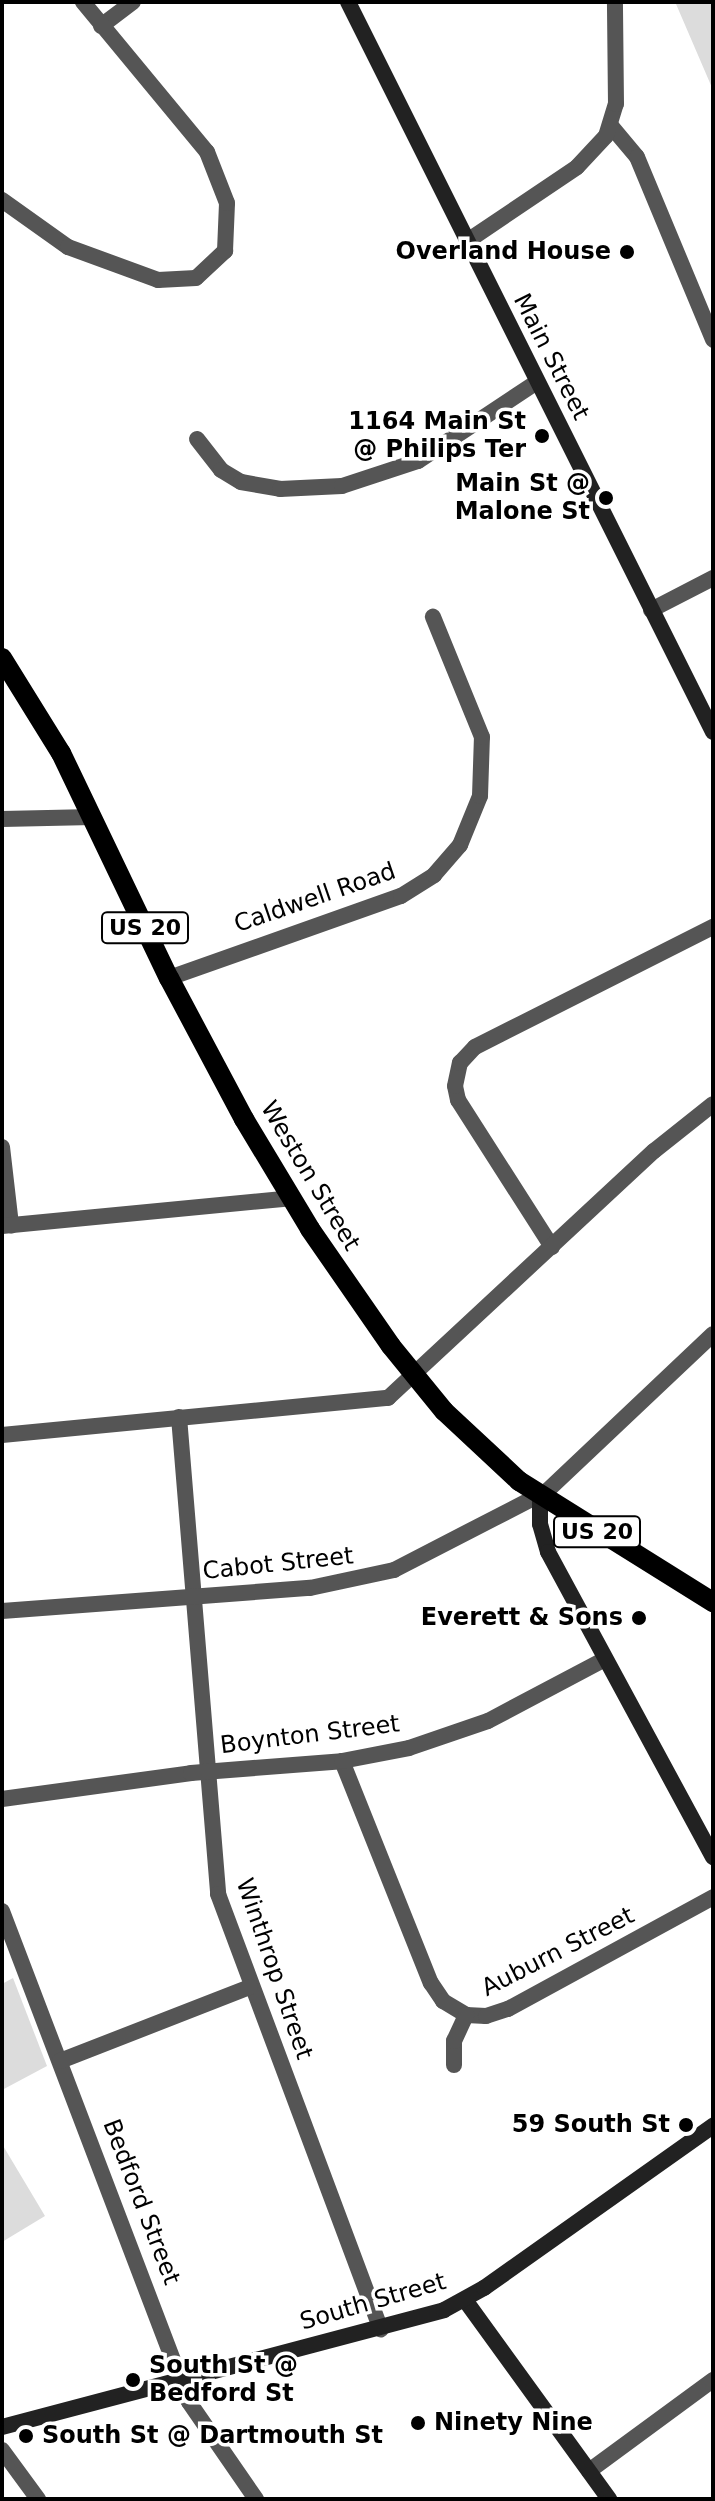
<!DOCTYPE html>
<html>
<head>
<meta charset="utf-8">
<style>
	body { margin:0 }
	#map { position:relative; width:715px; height:2501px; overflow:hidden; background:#fff; font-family:"DejaVu Sans",sans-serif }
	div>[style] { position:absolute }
	.green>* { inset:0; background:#dcdcdc }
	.street>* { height:16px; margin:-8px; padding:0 8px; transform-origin:8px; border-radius:8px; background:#555 }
	.secondary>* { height:16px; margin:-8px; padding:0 8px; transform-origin:8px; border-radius:8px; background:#222 }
	.primary>* { height:20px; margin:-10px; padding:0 10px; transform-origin:10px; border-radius:10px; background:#000 }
	.dots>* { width:22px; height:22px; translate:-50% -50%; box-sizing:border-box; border:4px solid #fff; border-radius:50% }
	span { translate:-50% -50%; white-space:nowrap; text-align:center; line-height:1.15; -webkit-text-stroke:7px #fff; paint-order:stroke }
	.shield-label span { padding:2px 6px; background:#fff; border:2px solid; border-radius:6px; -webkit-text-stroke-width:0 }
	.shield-label { font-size:22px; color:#000; font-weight:700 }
	.poi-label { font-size:24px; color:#000; font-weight:700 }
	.right { translate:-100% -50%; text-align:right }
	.left { translate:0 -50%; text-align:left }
	.street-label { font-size:24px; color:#000 }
	.frame { position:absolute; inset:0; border:4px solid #000; pointer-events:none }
</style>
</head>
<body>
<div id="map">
	<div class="green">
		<i style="clip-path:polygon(675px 2px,713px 2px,713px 90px,676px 4px)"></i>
		<i style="clip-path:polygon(13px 1978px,47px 2066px,2px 2090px,2px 1984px)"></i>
		<i style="clip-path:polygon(2px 2144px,45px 2216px,2px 2242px)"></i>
	</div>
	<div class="street">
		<i style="left:101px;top:26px;width:40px;rotate:-37deg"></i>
		<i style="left:611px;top:126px;width:40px;rotate:50deg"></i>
		<i style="left:637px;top:157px;width:198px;rotate:67.4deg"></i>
		<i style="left:2px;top:200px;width:81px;rotate:35.5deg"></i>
		<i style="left:68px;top:247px;width:96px;rotate:20.1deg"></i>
		<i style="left:158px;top:280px;width:38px;rotate:-3deg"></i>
		<i style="left:196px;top:278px;width:40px;rotate:-43deg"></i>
		<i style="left:225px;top:251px;width:48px;rotate:-87.6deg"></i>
		<i style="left:227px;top:203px;width:55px;rotate:-111.4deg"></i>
		<i style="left:207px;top:152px;width:195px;rotate:-129.6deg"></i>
		<i style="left:466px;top:242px;width:134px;rotate:-34deg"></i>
		<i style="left:577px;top:167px;width:42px;rotate:-46.9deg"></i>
		<i style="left:606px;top:136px;width:34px;rotate:-73deg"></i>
		<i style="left:616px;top:104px;width:102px;rotate:-90.6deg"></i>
		<i style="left:197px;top:439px;width:39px;rotate:52deg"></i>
		<i style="left:221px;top:470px;width:23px;rotate:31deg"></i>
		<i style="left:241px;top:482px;width:40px;rotate:10deg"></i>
		<i style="left:280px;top:489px;width:62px;rotate:-2.8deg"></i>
		<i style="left:342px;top:486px;width:80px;rotate:-18.2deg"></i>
		<i style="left:418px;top:461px;width:143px;rotate:-33.6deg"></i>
		<i style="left:651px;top:610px;width:70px;rotate:-27.3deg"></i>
		<i style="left:2px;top:819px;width:91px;rotate:-1.3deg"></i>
		<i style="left:169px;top:978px;width:246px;rotate:-19.5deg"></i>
		<i style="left:401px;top:896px;width:39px;rotate:-32deg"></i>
		<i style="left:434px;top:875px;width:40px;rotate:-49deg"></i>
		<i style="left:460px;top:845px;width:53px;rotate:-67.8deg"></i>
		<i style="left:480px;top:796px;width:59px;rotate:-88.1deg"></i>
		<i style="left:482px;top:737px;width:130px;rotate:-112.2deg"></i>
		<i style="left:2px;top:1147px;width:79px;rotate:83.4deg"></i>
		<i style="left:2px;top:1226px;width:290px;rotate:-5.5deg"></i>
		<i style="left:552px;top:1247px;width:174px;rotate:-122.6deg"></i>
		<i style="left:458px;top:1100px;width:14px;rotate:-102deg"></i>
		<i style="left:455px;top:1086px;width:24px;rotate:-78deg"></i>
		<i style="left:460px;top:1063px;width:22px;rotate:-47deg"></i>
		<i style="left:475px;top:1047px;width:267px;rotate:-26.8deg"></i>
		<i style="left:179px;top:1417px;width:479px;rotate:85.3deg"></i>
		<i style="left:218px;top:1894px;width:465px;rotate:69.5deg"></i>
		<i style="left:2px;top:1435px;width:388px;rotate:-5.5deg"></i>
		<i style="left:388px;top:1398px;width:363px;rotate:-42.9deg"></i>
		<i style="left:654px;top:1151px;width:75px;rotate:-38.5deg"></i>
		<i style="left:2px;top:1611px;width:309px;rotate:-4.3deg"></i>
		<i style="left:310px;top:1588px;width:86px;rotate:-12.1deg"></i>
		<i style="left:394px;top:1570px;width:172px;rotate:-27.3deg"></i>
		<i style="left:547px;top:1491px;width:228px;rotate:-43.4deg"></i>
		<i style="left:342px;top:1761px;width:239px;rotate:68.2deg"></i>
		<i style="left:431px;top:1983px;width:22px;rotate:56deg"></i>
		<i style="left:443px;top:2001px;width:27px;rotate:31deg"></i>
		<i style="left:466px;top:2015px;width:20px;rotate:3deg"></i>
		<i style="left:486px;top:2016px;width:23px;rotate:-18deg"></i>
		<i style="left:508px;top:2009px;width:234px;rotate:-28.6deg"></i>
		<i style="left:2px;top:1799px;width:191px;rotate:-7.8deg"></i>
		<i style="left:191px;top:1773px;width:151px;rotate:-4.5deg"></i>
		<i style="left:342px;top:1761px;width:68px;rotate:-11deg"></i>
		<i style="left:409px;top:1748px;width:83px;rotate:-18.9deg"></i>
		<i style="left:488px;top:1721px;width:132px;rotate:-27.9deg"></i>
		<i style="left:2px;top:1911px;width:525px;rotate:69.15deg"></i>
		<i style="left:189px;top:2402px;width:118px;rotate:55.4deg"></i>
		<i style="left:60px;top:2061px;width:204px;rotate:-21.3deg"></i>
		<i style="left:454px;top:2065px;width:24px;rotate:-90deg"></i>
		<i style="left:454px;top:2041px;width:29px;rotate:-65deg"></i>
		<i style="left:2px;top:2450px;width:61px;rotate:53.7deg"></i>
		<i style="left:589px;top:2471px;width:154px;rotate:-36.3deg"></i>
	</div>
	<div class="secondary">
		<i style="left:348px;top:2px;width:816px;rotate:63.43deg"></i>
		<i style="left:540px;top:1496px;width:28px;rotate:90deg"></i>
		<i style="left:540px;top:1524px;width:29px;rotate:74deg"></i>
		<i style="left:548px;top:1552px;width:347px;rotate:61.6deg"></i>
		<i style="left:465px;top:2300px;width:246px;rotate:54.1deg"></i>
		<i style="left:2px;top:2427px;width:457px;rotate:-14.8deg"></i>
		<i style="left:444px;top:2310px;width:46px;rotate:-28.8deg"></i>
		<i style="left:484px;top:2288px;width:281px;rotate:-35.3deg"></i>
	</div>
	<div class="primary">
		<i style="left:2px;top:658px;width:112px;rotate:58.2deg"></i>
		<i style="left:61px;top:753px;width:250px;rotate:64.4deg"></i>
		<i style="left:169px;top:978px;width:160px;rotate:62deg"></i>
		<i style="left:244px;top:1119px;width:128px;rotate:59deg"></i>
		<i style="left:310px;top:1229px;width:142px;rotate:55.3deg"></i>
		<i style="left:391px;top:1346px;width:84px;rotate:50.8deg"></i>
		<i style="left:444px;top:1411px;width:103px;rotate:43deg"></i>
		<i style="left:519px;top:1481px;width:229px;rotate:32deg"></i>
	</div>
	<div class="dots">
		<i style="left:627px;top:252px;background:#000"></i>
		<i style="left:542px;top:436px;background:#000"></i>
		<i style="left:606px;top:498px;background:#000"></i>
		<i style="left:639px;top:1618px;background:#000"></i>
		<i style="left:686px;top:2125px;background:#000"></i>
		<i style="left:133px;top:2380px;background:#000"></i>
		<i style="left:418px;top:2423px;background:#000"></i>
		<i style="left:26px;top:2436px;background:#000"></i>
	</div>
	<div class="shield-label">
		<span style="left:145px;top:928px">US 20</span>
		<span style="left:597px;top:1532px">US 20</span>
	</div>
	<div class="poi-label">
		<span class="right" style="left:611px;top:252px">Overland House</span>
		<span class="right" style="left:526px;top:436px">1164 Main St<br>@ Philips Ter</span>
		<span class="right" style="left:590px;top:498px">Main St @<br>Malone St</span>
		<span class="right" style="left:623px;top:1618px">Everett &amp; Sons</span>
		<span class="right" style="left:670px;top:2125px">59 South St</span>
		<span class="left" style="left:149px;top:2380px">South St @<br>Bedford St</span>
		<span class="left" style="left:434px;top:2423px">Ninety Nine</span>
		<span class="left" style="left:42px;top:2436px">South St @ Dartmouth St</span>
	</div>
	<div class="street-label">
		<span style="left:551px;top:357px;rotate:63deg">Main Street</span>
		<span style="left:315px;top:898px;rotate:-19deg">Caldwell Road</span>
		<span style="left:310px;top:1176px;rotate:59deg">Weston Street</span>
		<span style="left:278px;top:1564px;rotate:-6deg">Cabot Street</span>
		<span style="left:310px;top:1735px;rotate:-7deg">Boynton Street</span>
		<span style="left:558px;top:1952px;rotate:-27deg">Auburn Street</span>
		<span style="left:274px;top:1969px;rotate:71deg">Winthrop Street</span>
		<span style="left:141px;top:2202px;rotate:69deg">Bedford Street</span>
		<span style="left:373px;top:2302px;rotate:-16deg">South Street</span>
	</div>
	<div class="frame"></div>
</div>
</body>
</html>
